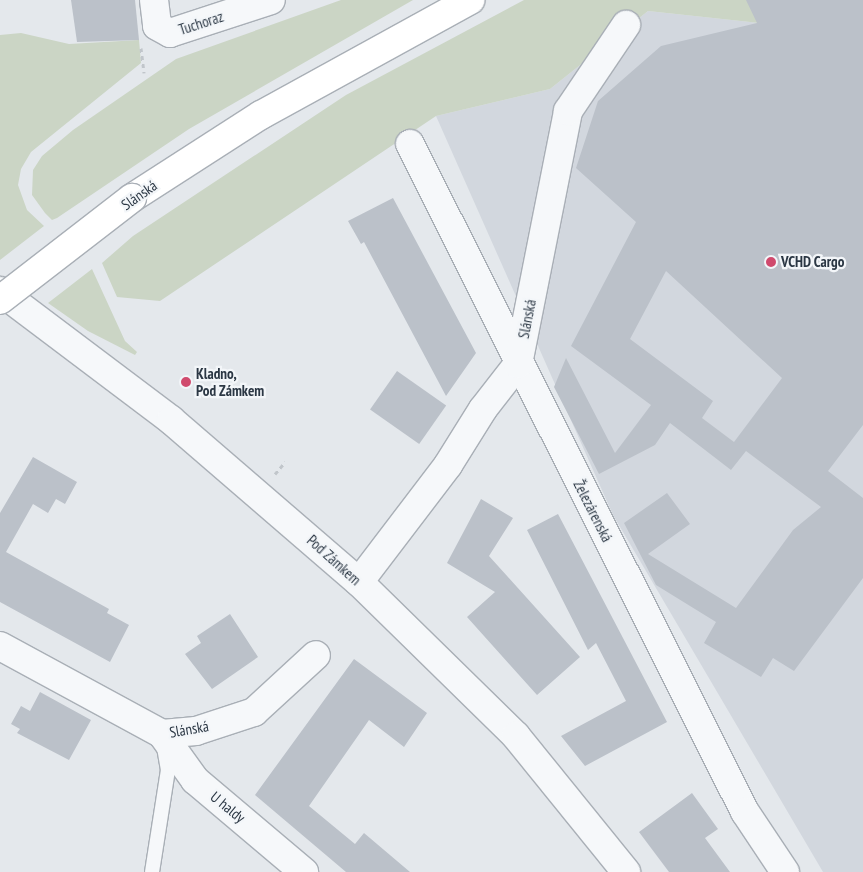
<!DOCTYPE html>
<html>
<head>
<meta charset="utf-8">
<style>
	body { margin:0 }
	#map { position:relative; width:863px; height:872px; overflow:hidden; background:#e4e8ec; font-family:"PT Sans Narrow",sans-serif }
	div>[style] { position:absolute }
	.built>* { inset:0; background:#d2d7de }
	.green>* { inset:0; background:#cbd5c5 }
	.building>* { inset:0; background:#bbc1c9; transform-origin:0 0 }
	.path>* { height:3px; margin-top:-1.5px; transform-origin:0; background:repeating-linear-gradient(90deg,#c1c6cb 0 4px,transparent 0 8px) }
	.roads { filter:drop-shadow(1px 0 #a9afb6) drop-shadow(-1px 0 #a9afb6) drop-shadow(0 1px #a9afb6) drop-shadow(0 -1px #a9afb6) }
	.service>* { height:14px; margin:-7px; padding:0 7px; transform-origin:7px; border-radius:7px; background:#f6f8fa }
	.minor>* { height:28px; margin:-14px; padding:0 14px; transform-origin:14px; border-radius:14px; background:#f6f8fa }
	.secondary>* { height:28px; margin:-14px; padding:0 14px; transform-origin:14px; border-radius:14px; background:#fff }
	.bridges { filter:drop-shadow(1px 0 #a9afb6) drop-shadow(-1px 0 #a9afb6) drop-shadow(0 1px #a9afb6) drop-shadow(0 -1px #a9afb6) }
	.secondary-bridge>* { height:28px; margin:-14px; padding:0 14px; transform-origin:14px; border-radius:14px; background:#fff }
	.dots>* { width:14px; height:14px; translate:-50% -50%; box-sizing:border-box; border:2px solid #f3f6f9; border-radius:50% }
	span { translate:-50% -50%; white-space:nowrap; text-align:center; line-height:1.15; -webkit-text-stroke:4.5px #f3f6f9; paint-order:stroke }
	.street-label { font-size:15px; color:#2b3744 }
	.poi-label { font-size:15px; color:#2b3744; font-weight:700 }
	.left { translate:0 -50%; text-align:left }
</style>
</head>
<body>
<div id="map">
	<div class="built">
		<i style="clip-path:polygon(648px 11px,787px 26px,863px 57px,863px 872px,823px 872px,613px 515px,436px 116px,550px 89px)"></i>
	</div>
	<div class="green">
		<i style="clip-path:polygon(341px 0,413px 0,189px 129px,57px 218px,52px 220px,45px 213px,32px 195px,33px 170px,42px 156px,73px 130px,176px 59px)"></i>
		<i style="clip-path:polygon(524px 0,863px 0,787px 26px,648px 11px,550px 89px,436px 116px,160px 301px,117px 297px,102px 263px,133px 236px,346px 95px)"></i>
		<i style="clip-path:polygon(21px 33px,69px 44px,139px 40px,141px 63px,31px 152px,21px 169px,18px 185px,27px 210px,44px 226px,0 260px,0 35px)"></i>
		<i style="clip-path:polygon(92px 269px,125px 341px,137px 352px,135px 355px,88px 331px,48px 303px)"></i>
	</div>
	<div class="building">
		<i style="clip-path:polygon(71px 0,135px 0,139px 40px,77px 42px)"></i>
		<i style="clip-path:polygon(evenodd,746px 0,863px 0,863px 425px,828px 471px,863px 498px,863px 578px,794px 671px,773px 658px,761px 677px,704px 643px,716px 622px,656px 585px,624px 523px,667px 493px,690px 524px,648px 554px,736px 608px,793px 530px,821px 507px,746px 451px,731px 470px,670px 423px,655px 445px,599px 474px,554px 387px,566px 358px,615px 453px,651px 405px,571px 346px,636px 222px,576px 168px,598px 101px,661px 46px,757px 23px,746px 0,666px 271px,782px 378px,734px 442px,702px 418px,713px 401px,630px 339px,666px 271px)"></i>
		<i style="clip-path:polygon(393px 198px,476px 353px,446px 396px,364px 242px,361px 244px,348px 221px)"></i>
		<i style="left:397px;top:371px;width:60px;height:47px;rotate:35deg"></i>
		<i style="clip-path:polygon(33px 457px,77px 482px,65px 504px,56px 499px,48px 513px,33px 504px,6px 552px,109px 609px,107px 613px,129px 625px,110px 662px,0 602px,0 513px)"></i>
		<i style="clip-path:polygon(481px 499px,513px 518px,489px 556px,580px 657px,537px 695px,467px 617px,495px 592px,447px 563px)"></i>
		<i style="clip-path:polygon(558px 514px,667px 722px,585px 766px,561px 736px,626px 701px,596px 643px,588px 650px,527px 530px)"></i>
		<i style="clip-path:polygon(230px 614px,258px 657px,212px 689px,185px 654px,201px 643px,197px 636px)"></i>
		<i style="clip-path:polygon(354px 659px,427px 713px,404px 747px,369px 720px,309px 806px,355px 844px,364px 833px,410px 872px,346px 872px,255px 795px)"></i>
		<i style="clip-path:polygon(40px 692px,91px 720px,69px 760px,17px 733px,20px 729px,11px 724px,21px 706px,30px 711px)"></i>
		<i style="clip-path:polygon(692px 793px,718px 829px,705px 838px,730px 872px,669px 872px,639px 832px)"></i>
	</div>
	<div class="path">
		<i style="left:141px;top:48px;width:25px;rotate:83deg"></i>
		<i style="left:275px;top:474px;width:16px;rotate:-50deg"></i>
	</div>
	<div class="roads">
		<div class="service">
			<i style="left:152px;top:872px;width:103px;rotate:-81.1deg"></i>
			<i style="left:168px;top:770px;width:23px;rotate:-100deg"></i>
		</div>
		<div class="minor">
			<i style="left:154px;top:0;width:26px;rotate:83deg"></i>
			<i style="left:157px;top:26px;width:15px;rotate:28deg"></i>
			<i style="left:170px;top:33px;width:106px;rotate:-18.1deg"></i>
			<i style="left:410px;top:144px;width:747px;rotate:63.37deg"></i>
			<i style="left:745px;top:812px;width:72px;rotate:56.3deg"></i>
			<i style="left:0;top:291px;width:214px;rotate:37deg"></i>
			<i style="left:171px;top:420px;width:248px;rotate:40.8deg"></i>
			<i style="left:359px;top:582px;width:220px;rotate:44.4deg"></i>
			<i style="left:516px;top:736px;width:175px;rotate:51deg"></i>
			<i style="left:359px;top:582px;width:147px;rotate:-52.7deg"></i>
			<i style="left:448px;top:465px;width:66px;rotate:-58deg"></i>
			<i style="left:483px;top:409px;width:57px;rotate:-52.1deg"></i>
			<i style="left:518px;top:364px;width:258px;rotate:-78.8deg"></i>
			<i style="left:568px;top:111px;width:104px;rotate:-56deg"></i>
			<i style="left:0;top:646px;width:184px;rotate:28.5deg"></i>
			<i style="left:162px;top:734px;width:34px;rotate:-5deg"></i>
			<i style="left:196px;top:731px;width:61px;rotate:-18.1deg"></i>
			<i style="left:254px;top:712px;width:84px;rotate:-42.6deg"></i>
			<i style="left:162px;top:734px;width:57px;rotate:54.3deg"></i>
			<i style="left:195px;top:780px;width:143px;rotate:40.2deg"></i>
		</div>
		<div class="secondary">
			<i style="left:132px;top:198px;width:153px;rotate:-32.8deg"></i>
			<i style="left:261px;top:115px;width:239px;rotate:-28.8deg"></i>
		</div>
	</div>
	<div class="bridges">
		<div class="secondary-bridge">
			<i style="left:0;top:300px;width:167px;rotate:-37.7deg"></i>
		</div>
	</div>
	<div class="dots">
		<i style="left:771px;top:262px;background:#d04a6d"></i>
		<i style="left:186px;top:382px;background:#d04a6d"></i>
	</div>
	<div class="street-label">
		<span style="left:201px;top:23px;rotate:-18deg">Tuchoraz</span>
		<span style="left:139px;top:195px;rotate:-35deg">Slánská</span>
		<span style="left:527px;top:319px;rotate:-79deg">Slánská</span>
		<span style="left:593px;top:511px;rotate:63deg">Železárenská</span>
		<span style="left:334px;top:560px;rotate:42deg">Pod Zámkem</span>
		<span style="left:189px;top:729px;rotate:-10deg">Slánská</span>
		<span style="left:228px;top:807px;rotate:39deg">U haldy</span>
	</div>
	<div class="poi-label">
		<span class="left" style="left:781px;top:262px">VCHD Cargo</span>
		<span class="left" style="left:196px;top:382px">Kladno,<br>Pod Zámkem</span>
	</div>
</div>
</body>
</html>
